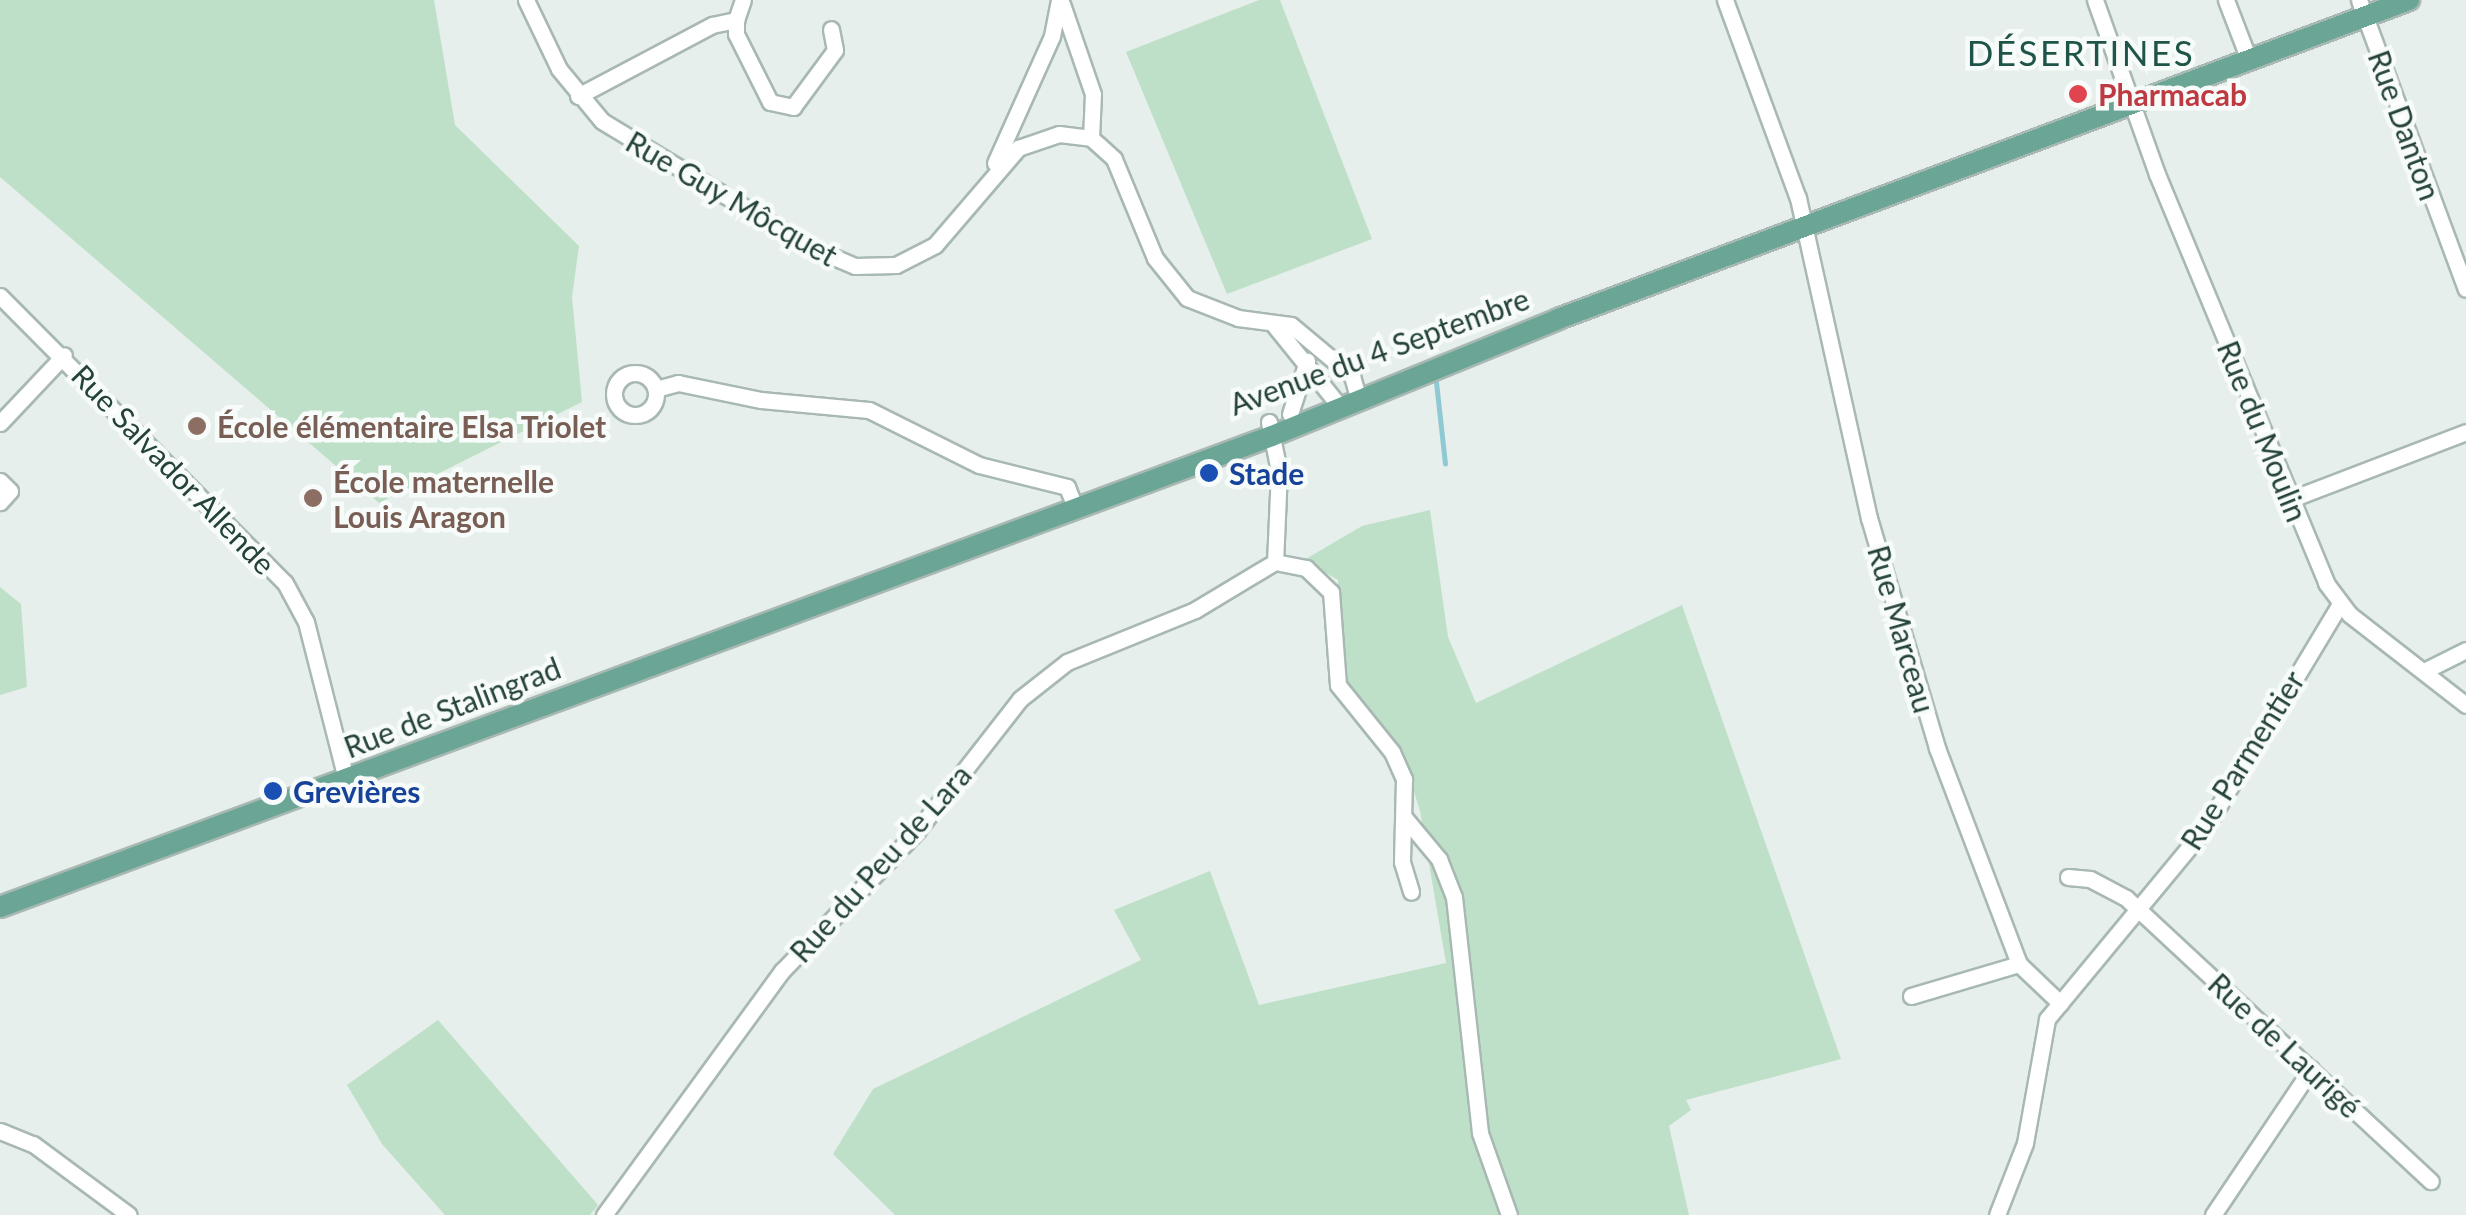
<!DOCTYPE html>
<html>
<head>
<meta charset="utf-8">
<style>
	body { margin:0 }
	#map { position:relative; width:2466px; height:1215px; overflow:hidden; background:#e6efeb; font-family:Lato,sans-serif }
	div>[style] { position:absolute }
	.green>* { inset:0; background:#bfe0c8 }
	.stream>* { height:5px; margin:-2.5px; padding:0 2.5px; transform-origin:2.5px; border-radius:2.5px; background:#8ec9d4 }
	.roads { filter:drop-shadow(2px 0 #a8b8b2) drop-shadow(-2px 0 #a8b8b2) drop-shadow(0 2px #a8b8b2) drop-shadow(0 -2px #a8b8b2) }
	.minor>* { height:15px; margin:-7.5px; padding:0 7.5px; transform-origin:7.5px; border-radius:7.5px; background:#fff }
	.minor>.ring { margin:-7.5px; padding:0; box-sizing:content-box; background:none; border:15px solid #fff; border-radius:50% }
	.major>* { height:20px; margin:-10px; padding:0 10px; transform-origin:10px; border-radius:10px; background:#6aa596 }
	.dots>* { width:28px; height:28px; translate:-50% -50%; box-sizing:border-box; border:5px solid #f7fbf9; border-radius:50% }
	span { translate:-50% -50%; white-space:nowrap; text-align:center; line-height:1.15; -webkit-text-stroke:9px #f7fbf9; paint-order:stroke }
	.health-label { font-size:30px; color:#be3a42; font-weight:700 }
	.left { translate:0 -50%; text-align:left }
	.street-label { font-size:30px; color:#24423a }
	.education-label { font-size:30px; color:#785e54; font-weight:700 }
	.transit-label { font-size:30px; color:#164399; font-weight:700 }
	.quarter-label { font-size:35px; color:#1f5548; letter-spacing:2.5px }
</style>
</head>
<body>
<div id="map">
	<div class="green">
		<i style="clip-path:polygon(0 0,434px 0,455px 125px,579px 246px,572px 297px,582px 402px,379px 503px,0 177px)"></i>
		<i style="clip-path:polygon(1259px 0,1280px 0,1372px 239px,1227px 294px,1126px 52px)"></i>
		<i style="clip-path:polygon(1430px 510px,1448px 637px,1476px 703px,1682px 605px,1841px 1059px,1686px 1100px,1691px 1110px,1669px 1126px,1689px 1215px,895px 1215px,833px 1154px,873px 1089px,1141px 960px,1114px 910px,1210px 871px,1259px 1005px,1446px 963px,1420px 811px,1400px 747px,1350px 694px,1341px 674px,1338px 580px,1304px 560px,1362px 526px)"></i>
		<i style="clip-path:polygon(0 587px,21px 604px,27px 687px,0 695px)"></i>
		<i style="clip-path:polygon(438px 1020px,598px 1205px,590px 1215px,445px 1215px,382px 1144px,347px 1085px)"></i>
	</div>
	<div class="stream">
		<i style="left:1436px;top:382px;width:82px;rotate:83.7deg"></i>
	</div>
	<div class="roads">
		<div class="minor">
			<i style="left:526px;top:0;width:76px;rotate:64.4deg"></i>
			<i style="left:559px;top:69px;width:67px;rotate:50.4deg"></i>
			<i style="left:602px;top:121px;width:243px;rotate:31.2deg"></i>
			<i style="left:810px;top:247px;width:49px;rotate:22.9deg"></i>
			<i style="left:855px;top:266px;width:41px;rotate:-1.4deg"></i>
			<i style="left:896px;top:265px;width:44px;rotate:-27.1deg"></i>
			<i style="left:935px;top:245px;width:128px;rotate:-49.4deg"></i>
			<i style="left:1018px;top:148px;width:43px;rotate:-18.9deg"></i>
			<i style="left:1059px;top:134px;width:32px;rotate:7deg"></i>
			<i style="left:1091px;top:138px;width:31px;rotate:42deg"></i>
			<i style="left:1114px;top:159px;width:107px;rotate:67.5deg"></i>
			<i style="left:1155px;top:258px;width:51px;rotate:51.3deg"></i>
			<i style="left:1187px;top:298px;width:55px;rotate:21.4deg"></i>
			<i style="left:1238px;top:318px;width:53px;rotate:7.5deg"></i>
			<i style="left:1291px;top:325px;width:80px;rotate:39.9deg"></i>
			<i style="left:1352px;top:376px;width:26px;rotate:74deg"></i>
			<i style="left:1725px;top:0;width:211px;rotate:69.8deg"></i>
			<i style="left:1798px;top:198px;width:328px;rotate:77.5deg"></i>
			<i style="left:1869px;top:518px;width:240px;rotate:73.5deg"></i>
			<i style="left:1937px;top:748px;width:231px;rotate:69.2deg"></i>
			<i style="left:2019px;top:964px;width:57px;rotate:43.6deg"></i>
			<i style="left:2095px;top:0;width:185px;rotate:70.4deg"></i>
			<i style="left:2157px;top:174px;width:443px;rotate:67.5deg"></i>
			<i style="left:2326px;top:583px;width:39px;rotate:53deg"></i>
			<i style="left:2349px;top:614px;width:148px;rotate:37.9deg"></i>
			<i style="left:2226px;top:0;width:64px;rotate:69deg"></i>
			<i style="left:2359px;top:0;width:308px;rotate:69.7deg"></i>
			<i style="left:1062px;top:4px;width:95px;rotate:71deg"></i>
			<i style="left:1093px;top:94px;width:44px;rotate:92.6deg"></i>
			<i style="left:736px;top:20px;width:21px;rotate:-71deg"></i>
			<i style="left:578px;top:96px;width:152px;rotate:-27.9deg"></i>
			<i style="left:712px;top:25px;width:25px;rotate:-12deg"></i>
			<i style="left:736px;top:20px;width:14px;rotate:90deg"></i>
			<i style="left:736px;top:34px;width:76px;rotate:63.4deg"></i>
			<i style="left:770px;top:102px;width:24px;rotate:12deg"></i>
			<i style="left:793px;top:107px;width:71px;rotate:-53.6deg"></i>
			<i style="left:835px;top:50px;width:21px;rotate:-101deg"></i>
			<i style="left:995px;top:163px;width:139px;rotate:-65.8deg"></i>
			<i style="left:1052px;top:36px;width:37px;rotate:-79deg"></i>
			<i style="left:0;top:296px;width:404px;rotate:45.2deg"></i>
			<i style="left:285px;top:583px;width:44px;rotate:61.7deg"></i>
			<i style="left:306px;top:622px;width:162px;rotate:75.7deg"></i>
			<i style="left:1274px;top:325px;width:107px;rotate:51.1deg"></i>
			<i class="ring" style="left:614px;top:373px;width:27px;height:27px"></i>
			<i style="left:656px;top:389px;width:23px;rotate:-15deg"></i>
			<i style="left:678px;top:383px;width:85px;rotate:11.6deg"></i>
			<i style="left:761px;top:400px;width:108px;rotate:5.3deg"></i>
			<i style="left:869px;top:410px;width:123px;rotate:26.6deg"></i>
			<i style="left:979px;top:465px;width:91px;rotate:14deg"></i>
			<i style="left:1067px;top:487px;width:24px;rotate:68deg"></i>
			<i style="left:1290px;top:414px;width:56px;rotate:-72.2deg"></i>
			<i style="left:1269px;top:422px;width:50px;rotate:78.5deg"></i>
			<i style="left:1279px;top:471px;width:91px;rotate:92.5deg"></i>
			<i style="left:1275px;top:562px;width:32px;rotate:11deg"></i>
			<i style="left:1306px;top:568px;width:35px;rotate:44deg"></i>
			<i style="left:1331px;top:592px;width:93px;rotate:85.7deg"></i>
			<i style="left:1338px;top:685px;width:86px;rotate:51.1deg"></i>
			<i style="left:1392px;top:752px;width:30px;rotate:66deg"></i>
			<i style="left:1404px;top:779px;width:83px;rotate:91.4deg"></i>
			<i style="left:1402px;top:862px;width:31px;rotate:73deg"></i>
			<i style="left:0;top:423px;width:93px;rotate:-46.7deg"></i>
			<i style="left:0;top:481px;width:14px;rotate:45deg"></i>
			<i style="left:10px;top:491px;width:15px;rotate:132deg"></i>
			<i style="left:2291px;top:499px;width:187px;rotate:-20.9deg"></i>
			<i style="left:2424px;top:671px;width:47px;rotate:-26.6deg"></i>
			<i style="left:1404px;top:817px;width:55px;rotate:50.2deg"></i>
			<i style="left:1439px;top:859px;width:41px;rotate:68.5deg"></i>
			<i style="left:1454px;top:897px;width:237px;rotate:83.7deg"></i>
			<i style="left:1480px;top:1133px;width:87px;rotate:70.5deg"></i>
			<i style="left:2068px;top:877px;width:22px;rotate:5deg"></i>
			<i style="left:2090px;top:879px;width:41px;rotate:27.8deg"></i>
			<i style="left:2126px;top:898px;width:416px;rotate:42.9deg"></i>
			<i style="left:1911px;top:996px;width:113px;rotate:-16.5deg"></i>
			<i style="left:0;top:1131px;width:35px;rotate:22deg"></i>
			<i style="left:33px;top:1144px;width:119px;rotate:36.5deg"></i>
			<i style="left:604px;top:1215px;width:302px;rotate:-53.9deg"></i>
			<i style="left:782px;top:971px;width:194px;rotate:-46deg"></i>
			<i style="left:917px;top:831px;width:167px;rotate:-52deg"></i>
			<i style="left:1020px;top:699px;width:60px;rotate:-38.2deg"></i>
			<i style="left:1067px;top:662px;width:138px;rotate:-22.1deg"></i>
			<i style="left:1195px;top:610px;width:93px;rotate:-31deg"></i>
			<i style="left:1997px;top:1215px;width:77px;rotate:-68.7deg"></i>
			<i style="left:2025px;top:1143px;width:126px;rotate:-79.9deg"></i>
			<i style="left:2047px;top:1019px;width:249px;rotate:-50.4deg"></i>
			<i style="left:2206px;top:827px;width:258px;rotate:-59deg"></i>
			<i style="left:2213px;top:1215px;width:176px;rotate:-56.1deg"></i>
		</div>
		<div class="major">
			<i style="left:0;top:907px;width:1356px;rotate:-20.32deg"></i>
			<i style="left:1272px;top:436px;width:309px;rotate:-22.2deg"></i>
			<i style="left:1558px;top:319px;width:909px;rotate:-20.55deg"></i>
		</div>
	</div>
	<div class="dots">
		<i style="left:2078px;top:94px;background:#e0444e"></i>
		<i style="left:197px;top:426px;background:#8d6e63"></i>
		<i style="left:1209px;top:473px;background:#1a4fb4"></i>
		<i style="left:313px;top:498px;background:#8d6e63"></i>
		<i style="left:273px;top:791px;background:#1a4fb4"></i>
	</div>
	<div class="health-label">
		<span class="left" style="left:2098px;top:94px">Pharmacab</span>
	</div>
	<div class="street-label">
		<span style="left:2405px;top:125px;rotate:70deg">Rue Danton</span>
		<span style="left:732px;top:198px;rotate:30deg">Rue Guy Môcquet</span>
		<span style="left:1379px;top:351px;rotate:-20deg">Avenue du 4 Septembre</span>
		<span style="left:2263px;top:431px;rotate:68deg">Rue du Moulin</span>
		<span style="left:174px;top:469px;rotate:46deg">Rue Salvador Allende</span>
		<span style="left:1902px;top:629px;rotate:74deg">Rue Marceau</span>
		<span style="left:452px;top:707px;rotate:-21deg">Rue de Stalingrad</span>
		<span style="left:2242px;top:760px;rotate:-58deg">Rue Parmentier</span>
		<span style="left:880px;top:863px;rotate:-48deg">Rue du Peu de Lara</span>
		<span style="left:2285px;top:1045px;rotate:43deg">Rue de Laurigé</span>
	</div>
	<div class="education-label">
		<span class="left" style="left:217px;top:426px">École élémentaire Elsa Triolet</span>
		<span class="left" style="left:333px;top:498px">École maternelle<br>Louis Aragon</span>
	</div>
	<div class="transit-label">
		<span class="left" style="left:1229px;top:473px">Stade</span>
		<span class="left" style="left:293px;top:791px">Grevières</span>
	</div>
	<div class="quarter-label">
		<span style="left:2081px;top:52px">DÉSERTINES</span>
	</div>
</div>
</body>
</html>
